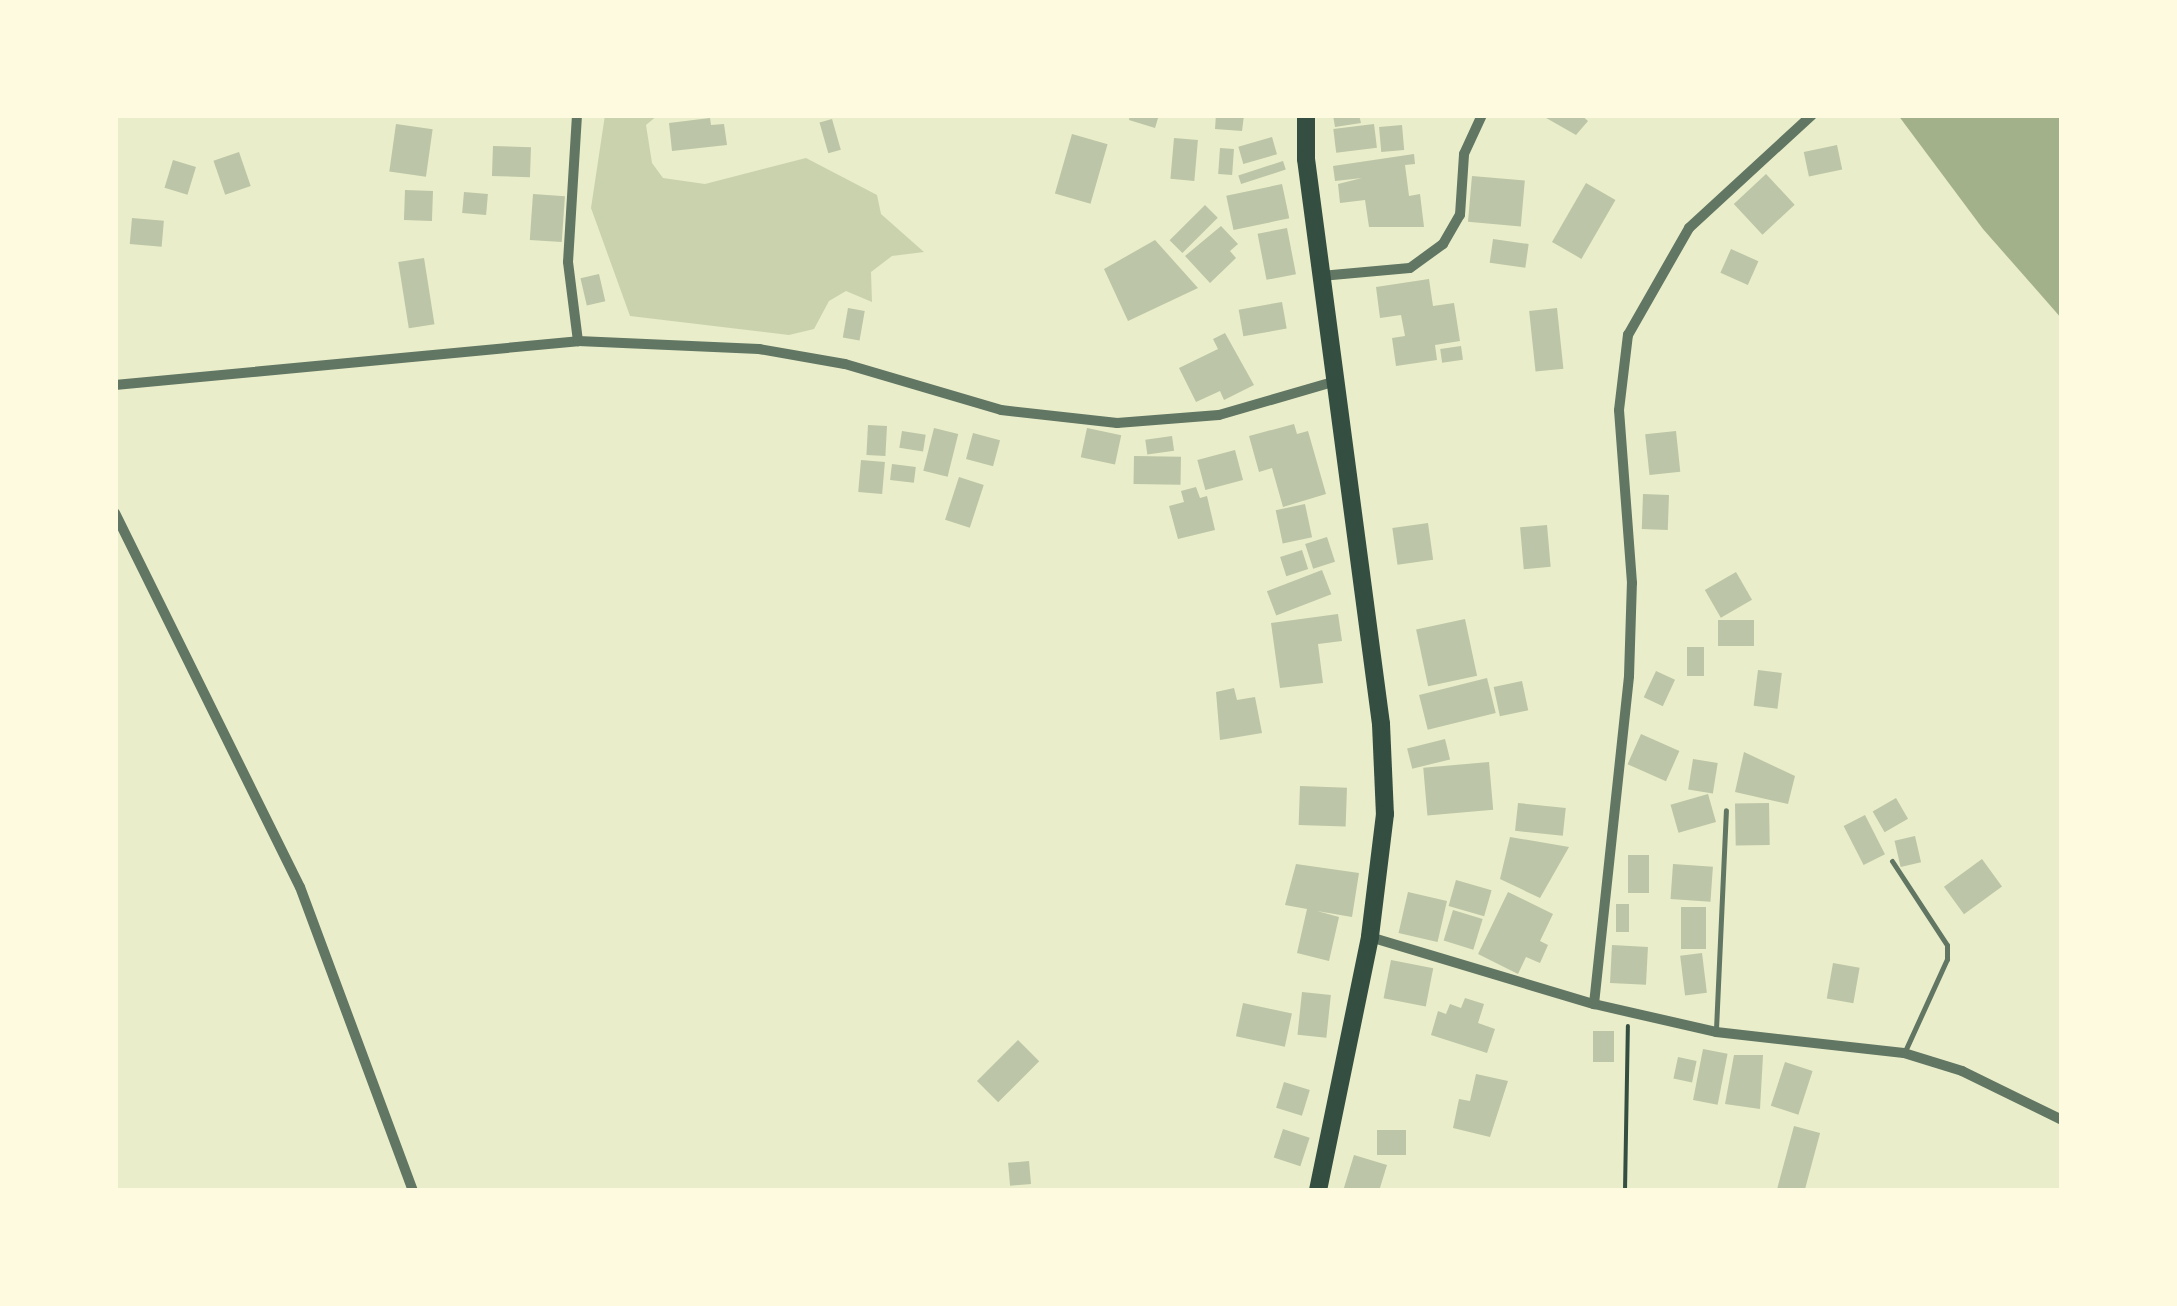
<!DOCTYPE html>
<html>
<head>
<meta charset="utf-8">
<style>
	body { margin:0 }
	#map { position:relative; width:2177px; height:1306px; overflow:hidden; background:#e9edc9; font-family:"PT Sans Narrow",sans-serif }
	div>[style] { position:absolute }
	.green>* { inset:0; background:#cad2ad }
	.water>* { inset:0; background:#a3b18a }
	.building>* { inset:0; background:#bcc5a7; transform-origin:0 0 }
	.path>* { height:4px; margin:-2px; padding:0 2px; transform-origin:2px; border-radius:2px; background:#344e41 }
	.service>* { height:5px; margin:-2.5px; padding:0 2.5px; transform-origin:2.5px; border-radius:2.5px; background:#617663 }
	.minor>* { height:10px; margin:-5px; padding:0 5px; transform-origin:5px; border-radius:5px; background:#617663 }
	.trunk>* { height:18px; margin:-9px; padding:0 9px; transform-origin:9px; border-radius:9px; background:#344e41 }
	span { translate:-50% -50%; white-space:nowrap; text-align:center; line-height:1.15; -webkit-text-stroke:8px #fefae0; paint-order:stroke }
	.frame { position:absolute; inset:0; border:118px solid #fefae0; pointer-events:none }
</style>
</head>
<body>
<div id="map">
	<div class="green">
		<i style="clip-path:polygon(605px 115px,658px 115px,646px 125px,652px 163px,663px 178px,705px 184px,806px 158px,877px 195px,881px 214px,924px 252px,892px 256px,871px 272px,872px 302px,846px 291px,829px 301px,814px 329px,789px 335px,630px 316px,591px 208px)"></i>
	</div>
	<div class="water">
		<i style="clip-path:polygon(1898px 115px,2062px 115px,2062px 319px,1983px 229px)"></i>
	</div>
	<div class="building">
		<i style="clip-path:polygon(1130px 115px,1159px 115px,1155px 128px,1129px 120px)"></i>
		<i style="clip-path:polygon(1216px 115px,1244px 115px,1242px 131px,1215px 129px)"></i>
		<i style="clip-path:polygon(1333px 115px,1359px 115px,1361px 123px,1335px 127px)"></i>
		<i style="clip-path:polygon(1541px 115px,1581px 115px,1588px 121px,1576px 135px)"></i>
		<i style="clip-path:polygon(710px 118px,711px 125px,724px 124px,727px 145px,672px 151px,669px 123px)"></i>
		<i style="left:832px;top:119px;width:32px;height:13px;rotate:74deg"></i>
		<i style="left:396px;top:124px;width:37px;height:48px;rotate:8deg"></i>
		<i style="left:1374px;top:124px;width:24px;height:41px;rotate:83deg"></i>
		<i style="left:1402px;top:125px;width:25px;height:23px;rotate:85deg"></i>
		<i style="left:1072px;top:134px;width:37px;height:62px;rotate:16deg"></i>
		<i style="left:1272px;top:137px;width:18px;height:35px;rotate:74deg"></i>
		<i style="left:1174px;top:138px;width:24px;height:41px;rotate:5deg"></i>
		<i style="left:1837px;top:145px;width:25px;height:34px;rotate:78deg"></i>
		<i style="left:493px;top:146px;width:38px;height:30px;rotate:2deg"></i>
		<i style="left:1220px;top:148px;width:14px;height:26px;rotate:4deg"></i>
		<i style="left:239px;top:152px;width:36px;height:27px;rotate:71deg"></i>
		<i style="clip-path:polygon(1414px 154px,1415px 164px,1405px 165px,1409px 196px,1420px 194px,1424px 227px,1369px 227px,1365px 200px,1340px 203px,1338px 184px,1362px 178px,1335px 181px,1333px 166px)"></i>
		<i style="left:173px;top:160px;width:24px;height:29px;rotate:17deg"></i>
		<i style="left:1283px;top:161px;width:9px;height:47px;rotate:72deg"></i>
		<i style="left:1766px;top:174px;width:42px;height:44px;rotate:47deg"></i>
		<i style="left:1472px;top:176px;width:53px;height:46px;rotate:5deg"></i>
		<i style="left:1586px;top:183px;width:34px;height:68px;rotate:30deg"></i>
		<i style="left:1282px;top:184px;width:35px;height:57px;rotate:78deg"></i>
		<i style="left:405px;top:190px;width:28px;height:30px;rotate:2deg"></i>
		<i style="left:464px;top:192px;width:24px;height:21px;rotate:5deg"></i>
		<i style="left:533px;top:194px;width:32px;height:46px;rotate:4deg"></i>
		<i style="left:1205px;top:205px;width:18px;height:50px;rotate:45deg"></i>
		<i style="left:132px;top:218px;width:32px;height:26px;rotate:5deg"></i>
		<i style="clip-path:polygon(1221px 226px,1238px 244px,1230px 251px,1236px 258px,1210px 283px,1185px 256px)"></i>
		<i style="left:1287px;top:228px;width:47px;height:30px;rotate:79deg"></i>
		<i style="left:1493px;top:239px;width:36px;height:24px;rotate:8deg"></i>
		<i style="clip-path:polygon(1155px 240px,1198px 288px,1128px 321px,1104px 269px)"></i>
		<i style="left:1731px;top:249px;width:30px;height:26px;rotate:24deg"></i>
		<i style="left:424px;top:258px;width:67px;height:26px;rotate:81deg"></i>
		<i style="left:599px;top:274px;width:28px;height:19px;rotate:77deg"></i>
		<i style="clip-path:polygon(1429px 279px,1433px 306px,1454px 303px,1460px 341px,1435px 345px,1437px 360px,1396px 366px,1392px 338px,1405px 336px,1401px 315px,1380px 318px,1376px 287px)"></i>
		<i style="left:1282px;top:302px;width:27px;height:44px;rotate:80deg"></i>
		<i style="left:848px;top:308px;width:17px;height:30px;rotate:10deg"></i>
		<i style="left:1557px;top:308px;width:61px;height:28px;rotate:84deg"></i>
		<i style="clip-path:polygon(1225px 333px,1254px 385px,1224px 400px,1220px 391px,1196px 402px,1179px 368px,1218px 349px,1213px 339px)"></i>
		<i style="left:1461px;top:346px;width:14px;height:21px;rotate:82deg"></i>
		<i style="clip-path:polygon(1294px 424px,1297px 434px,1308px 431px,1326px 494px,1283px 507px,1272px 468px,1259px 472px,1249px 436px)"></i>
		<i style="left:868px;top:425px;width:19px;height:30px;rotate:3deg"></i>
		<i style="left:934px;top:428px;width:25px;height:44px;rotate:14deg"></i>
		<i style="left:1087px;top:428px;width:35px;height:30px;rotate:12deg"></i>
		<i style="left:902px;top:431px;width:24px;height:17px;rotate:9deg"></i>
		<i style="left:1676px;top:431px;width:41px;height:31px;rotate:84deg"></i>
		<i style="left:973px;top:433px;width:28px;height:27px;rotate:15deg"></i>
		<i style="left:1172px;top:436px;width:15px;height:27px;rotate:82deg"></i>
		<i style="left:1235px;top:450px;width:31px;height:39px;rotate:75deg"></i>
		<i style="left:1134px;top:456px;width:47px;height:28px;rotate:1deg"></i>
		<i style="left:861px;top:460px;width:24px;height:32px;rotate:5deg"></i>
		<i style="left:892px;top:464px;width:24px;height:16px;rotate:7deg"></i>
		<i style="left:959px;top:477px;width:26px;height:45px;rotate:18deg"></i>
		<i style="clip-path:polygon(1196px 487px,1200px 498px,1207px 496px,1215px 530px,1178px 539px,1169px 506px,1184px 502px,1181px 491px)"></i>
		<i style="left:1643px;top:494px;width:26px;height:35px;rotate:2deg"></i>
		<i style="left:1305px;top:504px;width:34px;height:30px;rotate:78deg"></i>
		<i style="left:1428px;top:523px;width:37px;height:36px;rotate:82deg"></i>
		<i style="left:1547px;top:525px;width:42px;height:27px;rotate:85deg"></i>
		<i style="left:1327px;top:537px;width:26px;height:23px;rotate:72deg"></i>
		<i style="left:1302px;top:550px;width:20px;height:23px;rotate:72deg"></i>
		<i style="left:1322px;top:570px;width:26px;height:59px;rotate:69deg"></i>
		<i style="left:1736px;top:572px;width:32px;height:36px;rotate:60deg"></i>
		<i style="clip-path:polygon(1338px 614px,1342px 641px,1318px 644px,1323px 683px,1280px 688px,1271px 623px)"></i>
		<i style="left:1465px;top:619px;width:58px;height:50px;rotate:78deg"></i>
		<i style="left:1718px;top:620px;width:36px;height:26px"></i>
		<i style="left:1687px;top:647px;width:17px;height:29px"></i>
		<i style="left:1758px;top:670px;width:24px;height:36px;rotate:7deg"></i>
		<i style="left:1656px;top:671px;width:21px;height:29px;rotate:25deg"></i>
		<i style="left:1487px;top:678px;width:36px;height:70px;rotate:76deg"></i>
		<i style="left:1522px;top:681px;width:30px;height:29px;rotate:78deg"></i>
		<i style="clip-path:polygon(1234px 688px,1237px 700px,1255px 697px,1262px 733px,1220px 740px,1216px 692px)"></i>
		<i style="left:1641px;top:734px;width:42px;height:33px;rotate:24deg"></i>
		<i style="left:1445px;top:739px;width:21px;height:39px;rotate:76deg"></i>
		<i style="clip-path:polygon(1744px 752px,1795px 776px,1788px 804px,1735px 792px)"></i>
		<i style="left:1693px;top:759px;width:25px;height:31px;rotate:9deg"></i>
		<i style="left:1489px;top:762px;width:48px;height:66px;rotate:85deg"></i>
		<i style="left:1300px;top:786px;width:47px;height:39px;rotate:2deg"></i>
		<i style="left:1708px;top:794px;width:29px;height:39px;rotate:74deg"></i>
		<i style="left:1896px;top:798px;width:24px;height:27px;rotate:60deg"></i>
		<i style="left:1518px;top:803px;width:48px;height:28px;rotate:6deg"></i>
		<i style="left:1769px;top:803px;width:42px;height:34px;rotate:89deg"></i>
		<i style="left:1865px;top:815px;width:44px;height:24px;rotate:63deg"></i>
		<i style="left:1915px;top:836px;width:27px;height:21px;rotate:77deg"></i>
		<i style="clip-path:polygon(1510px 837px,1569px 847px,1540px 898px,1500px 879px)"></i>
		<i style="left:1628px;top:855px;width:21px;height:38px"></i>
		<i style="left:1982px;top:859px;width:34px;height:47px;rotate:54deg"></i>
		<i style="clip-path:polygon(1296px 864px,1359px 873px,1352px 917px,1317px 911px,1339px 917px,1329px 961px,1297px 953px,1307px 909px,1285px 905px)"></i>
		<i style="left:1673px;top:864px;width:40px;height:35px;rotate:4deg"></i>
		<i style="left:1456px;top:880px;width:37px;height:27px;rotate:16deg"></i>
		<i style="left:1408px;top:892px;width:40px;height:42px;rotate:13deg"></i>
		<i style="clip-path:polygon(1508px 892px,1553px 914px,1540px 941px,1548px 945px,1540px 963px,1526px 957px,1518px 974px,1478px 954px)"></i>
		<i style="left:1616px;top:904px;width:13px;height:28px"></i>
		<i style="left:1681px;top:907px;width:25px;height:42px"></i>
		<i style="left:1453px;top:910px;width:31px;height:32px;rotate:17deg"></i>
		<i style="left:1612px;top:945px;width:36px;height:38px;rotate:3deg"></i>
		<i style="left:1702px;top:953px;width:40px;height:22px;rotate:83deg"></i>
		<i style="left:1391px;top:960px;width:43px;height:39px;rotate:11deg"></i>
		<i style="left:1833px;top:963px;width:27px;height:36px;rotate:10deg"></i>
		<i style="left:1302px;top:992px;width:29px;height:43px;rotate:6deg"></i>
		<i style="clip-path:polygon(1465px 998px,1484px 1004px,1478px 1023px,1495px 1029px,1487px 1053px,1431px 1035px,1438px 1011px,1446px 1014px,1450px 1004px,1461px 1008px)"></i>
		<i style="left:1243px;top:1003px;width:50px;height:34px;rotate:12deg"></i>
		<i style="left:1593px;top:1031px;width:21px;height:31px"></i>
		<i style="left:1018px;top:1040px;width:30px;height:58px;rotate:45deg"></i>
		<i style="left:1703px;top:1049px;width:25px;height:52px;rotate:11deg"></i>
		<i style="clip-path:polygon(1734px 1055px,1763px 1055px,1760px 1109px,1725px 1104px)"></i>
		<i style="left:1678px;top:1057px;width:19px;height:22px;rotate:12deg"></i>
		<i style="left:1785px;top:1062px;width:29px;height:46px;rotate:18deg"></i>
		<i style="clip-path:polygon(1476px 1074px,1508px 1081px,1490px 1137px,1453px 1128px,1459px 1099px,1470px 1101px)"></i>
		<i style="left:1284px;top:1082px;width:27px;height:27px;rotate:17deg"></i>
		<i style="left:1794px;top:1126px;width:27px;height:64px;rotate:15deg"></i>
		<i style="left:1283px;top:1129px;width:28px;height:30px;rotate:18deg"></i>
		<i style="left:1406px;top:1130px;width:25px;height:29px;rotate:90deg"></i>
		<i style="clip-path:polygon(1354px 1155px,1387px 1165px,1379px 1191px,1343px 1191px)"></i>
		<i style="left:1029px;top:1161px;width:23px;height:21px;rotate:85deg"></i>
	</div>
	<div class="path">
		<i style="left:1625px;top:1191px;width:165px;rotate:-89deg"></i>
	</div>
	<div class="service">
		<i style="left:1892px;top:861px;width:100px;rotate:56.8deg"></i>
		<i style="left:1947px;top:945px;width:14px;rotate:90deg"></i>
		<i style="left:1947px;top:959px;width:101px;rotate:114.5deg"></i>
		<i style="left:1716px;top:1029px;width:219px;rotate:-87.4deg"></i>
	</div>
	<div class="minor">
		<i style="left:577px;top:115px;width:147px;rotate:93.5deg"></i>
		<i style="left:568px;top:262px;width:80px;rotate:82.8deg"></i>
		<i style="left:1321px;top:276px;width:89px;rotate:-5.1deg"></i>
		<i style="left:1410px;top:268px;width:41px;rotate:-36deg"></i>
		<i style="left:1443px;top:244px;width:34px;rotate:-60deg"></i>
		<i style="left:1460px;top:215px;width:61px;rotate:-86.2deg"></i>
		<i style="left:1464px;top:154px;width:43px;rotate:-65.2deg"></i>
		<i style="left:115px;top:385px;width:465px;rotate:-5.4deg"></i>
		<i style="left:578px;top:341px;width:181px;rotate:2.5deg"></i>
		<i style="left:759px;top:349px;width:87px;rotate:9.9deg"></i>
		<i style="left:845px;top:364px;width:163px;rotate:16.4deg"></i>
		<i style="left:1001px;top:410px;width:117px;rotate:6.4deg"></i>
		<i style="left:1117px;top:423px;width:102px;rotate:-4.5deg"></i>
		<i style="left:1219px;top:415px;width:122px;rotate:-16.2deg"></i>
		<i style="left:115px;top:513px;width:417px;rotate:63.7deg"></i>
		<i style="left:300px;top:887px;width:324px;rotate:69.6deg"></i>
		<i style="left:1370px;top:937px;width:234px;rotate:16.7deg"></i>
		<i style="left:1594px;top:1004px;width:125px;rotate:12.9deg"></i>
		<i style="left:1716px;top:1032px;width:189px;rotate:6.4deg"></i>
		<i style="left:1904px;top:1053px;width:61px;rotate:17.2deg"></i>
		<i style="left:1962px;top:1071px;width:111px;rotate:26.1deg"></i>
		<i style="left:1594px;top:1004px;width:330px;rotate:-83.9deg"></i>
		<i style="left:1629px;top:676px;width:93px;rotate:-88.2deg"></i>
		<i style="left:1632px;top:583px;width:173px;rotate:-94.3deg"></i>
		<i style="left:1619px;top:410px;width:76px;rotate:-83.2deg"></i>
		<i style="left:1628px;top:335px;width:123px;rotate:-60.3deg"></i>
		<i style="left:1689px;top:228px;width:167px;rotate:-42.6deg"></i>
	</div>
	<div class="trunk">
		<i style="left:1306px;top:115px;width:44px;rotate:90deg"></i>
		<i style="left:1306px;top:159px;width:570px;rotate:82.44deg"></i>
		<i style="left:1381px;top:724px;width:90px;rotate:87.5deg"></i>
		<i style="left:1385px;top:814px;width:124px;rotate:97deg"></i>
		<i style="left:1370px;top:937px;width:259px;rotate:101.6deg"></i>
	</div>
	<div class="frame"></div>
</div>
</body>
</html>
